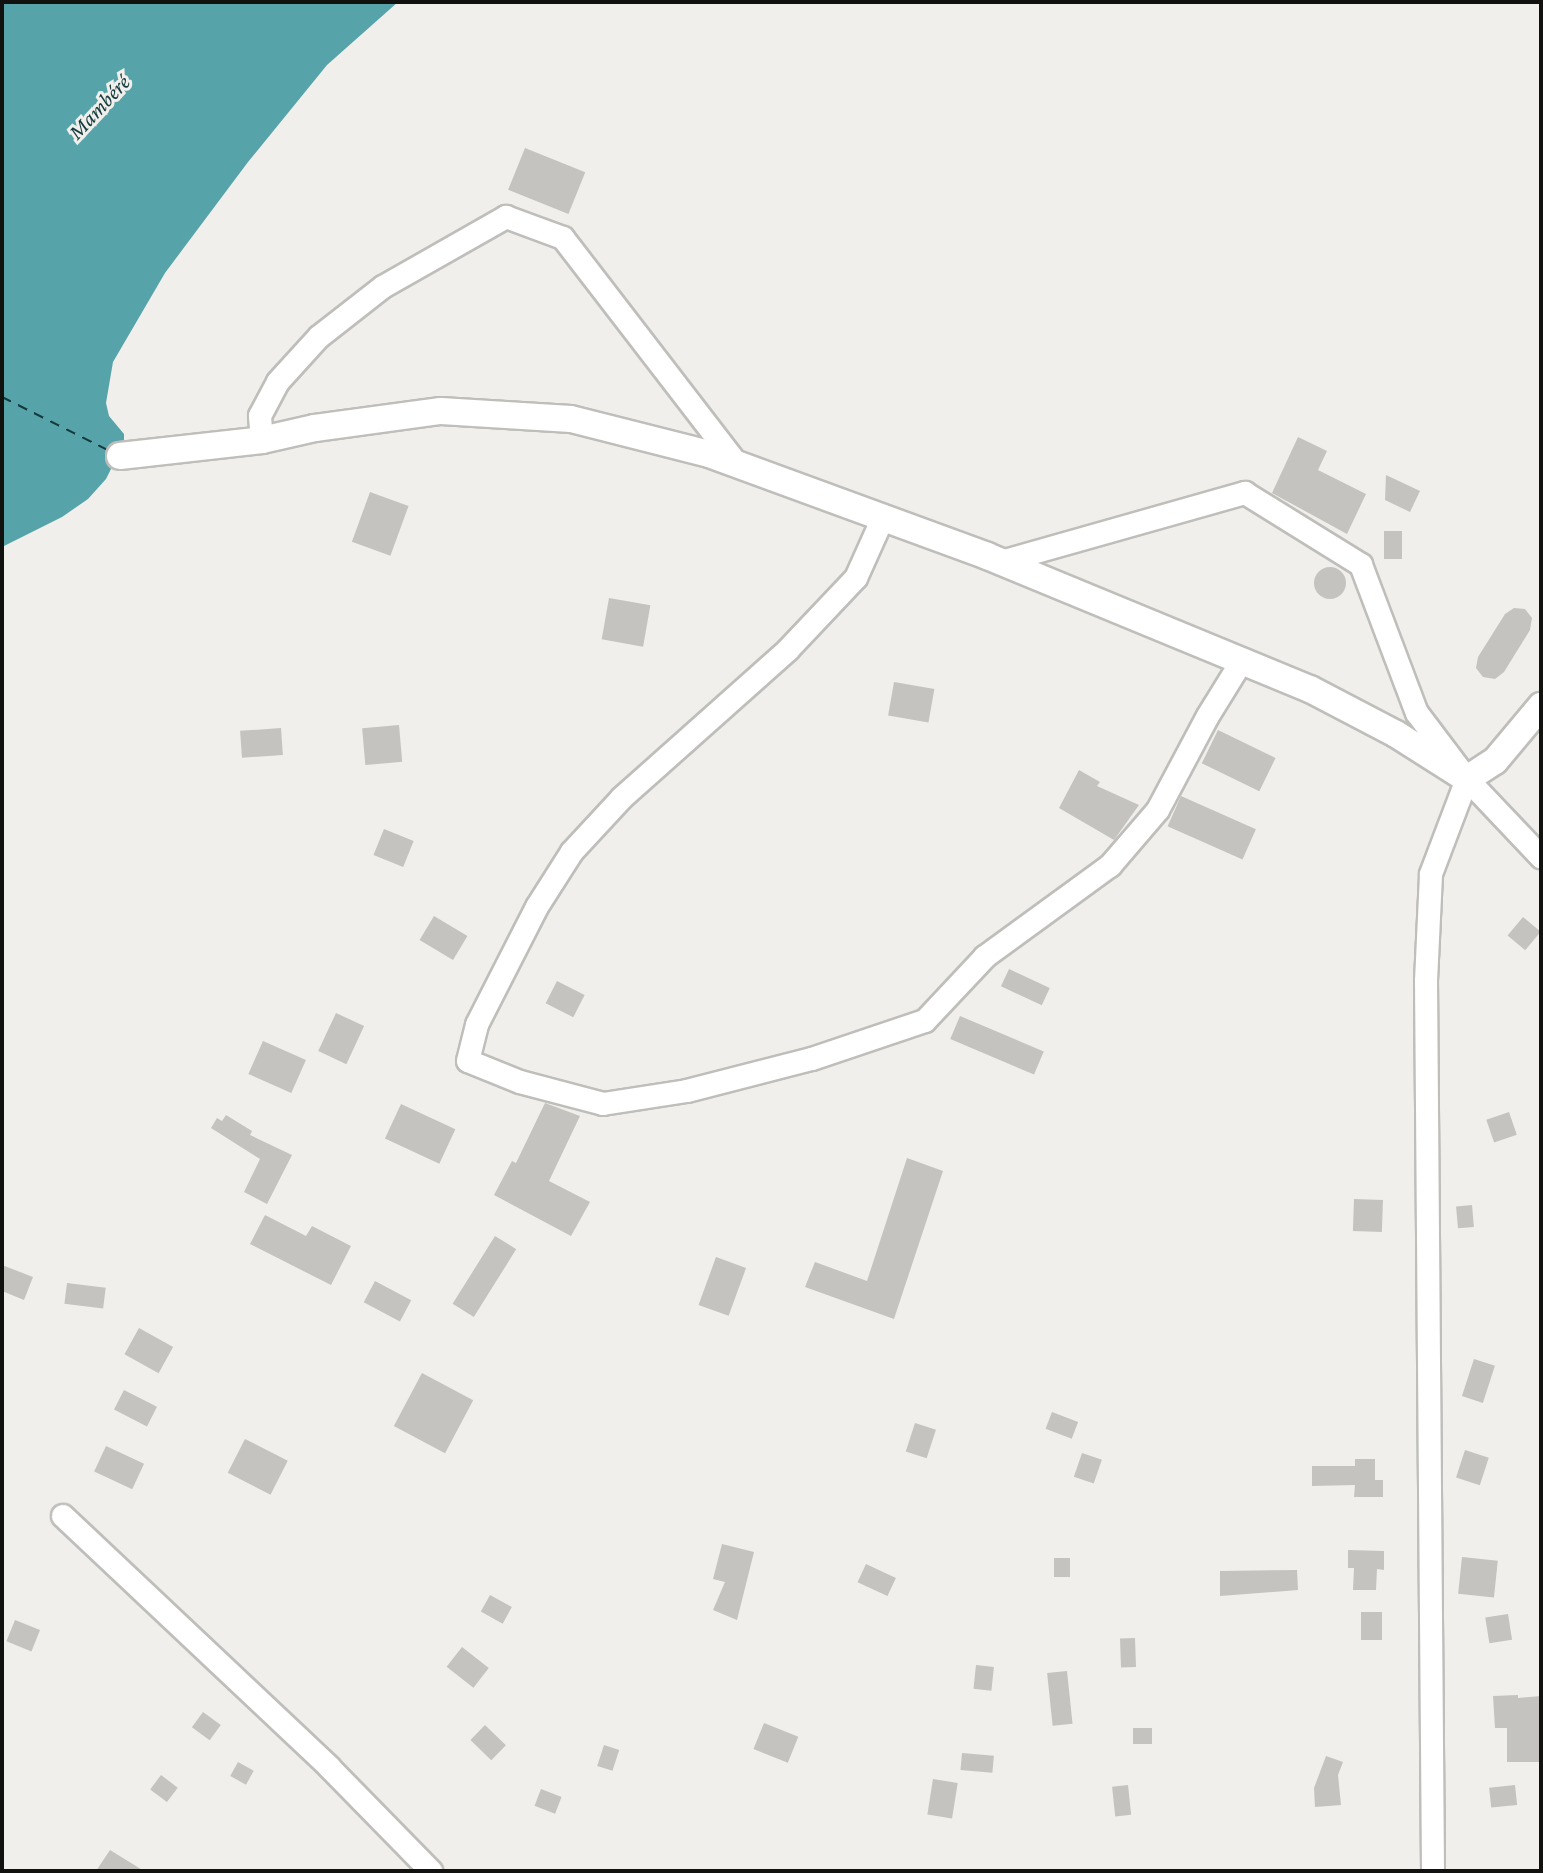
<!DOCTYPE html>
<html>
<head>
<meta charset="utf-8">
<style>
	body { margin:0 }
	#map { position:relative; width:1543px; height:1873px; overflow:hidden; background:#f0efeb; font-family:"Crimson Pro",serif }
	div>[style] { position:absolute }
	.water>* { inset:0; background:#56a4aa }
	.ferry>* { height:2px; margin-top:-1px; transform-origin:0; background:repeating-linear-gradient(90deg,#143a3d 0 10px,transparent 0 18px) }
	.building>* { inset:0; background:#c4c3bf; transform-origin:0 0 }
	.round { border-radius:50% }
	.roads { filter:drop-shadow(2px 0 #bfbebb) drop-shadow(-2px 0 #bfbebb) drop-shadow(0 2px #bfbebb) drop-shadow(0 -2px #bfbebb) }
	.minor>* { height:22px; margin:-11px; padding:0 11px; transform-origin:11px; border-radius:11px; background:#fff }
	.major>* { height:26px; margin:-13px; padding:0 13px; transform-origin:13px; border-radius:13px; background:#fff }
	span { translate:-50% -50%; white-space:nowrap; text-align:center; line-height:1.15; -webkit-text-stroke:6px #f0efeb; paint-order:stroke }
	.water-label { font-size:22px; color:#143a3d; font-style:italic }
	.frame { position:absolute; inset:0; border:4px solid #111110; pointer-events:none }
</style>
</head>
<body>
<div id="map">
	<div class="water">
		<i style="clip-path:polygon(2px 2px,398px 2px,327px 65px,248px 162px,165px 273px,113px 362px,106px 403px,109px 416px,124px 434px,124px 443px,106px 479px,88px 499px,62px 517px,2px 547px)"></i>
	</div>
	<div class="ferry">
		<i style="left:2px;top:397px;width:119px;rotate:26.6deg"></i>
	</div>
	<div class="building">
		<i style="left:525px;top:148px;width:65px;height:45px;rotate:22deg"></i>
		<i style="clip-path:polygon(1298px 437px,1327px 451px,1318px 470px,1366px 494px,1347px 534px,1272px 493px)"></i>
		<i style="clip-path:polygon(1386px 475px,1420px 491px,1410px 512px,1385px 500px)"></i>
		<i style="left:370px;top:492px;width:41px;height:53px;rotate:20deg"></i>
		<i style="left:1384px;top:531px;width:18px;height:28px"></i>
		<i class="round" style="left:1314px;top:567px;width:32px;height:32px"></i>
		<i style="left:609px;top:598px;width:42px;height:42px;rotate:10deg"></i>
		<i style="clip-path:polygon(1514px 608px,1525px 609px,1532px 618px,1530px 630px,1504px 672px,1495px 679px,1483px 677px,1476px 668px,1478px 657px,1505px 614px)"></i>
		<i style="left:894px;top:682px;width:41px;height:34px;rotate:10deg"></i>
		<i style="left:399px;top:725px;width:37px;height:37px;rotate:85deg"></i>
		<i style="left:281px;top:728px;width:27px;height:41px;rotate:86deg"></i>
		<i style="left:1218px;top:730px;width:64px;height:37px;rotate:26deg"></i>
		<i style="clip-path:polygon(1079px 770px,1100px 782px,1097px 786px,1139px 805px,1114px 840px,1059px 808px)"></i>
		<i style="left:1181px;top:796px;width:82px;height:33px;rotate:24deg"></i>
		<i style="left:384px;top:829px;width:32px;height:28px;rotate:22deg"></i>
		<i style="left:434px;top:916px;width:39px;height:28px;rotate:31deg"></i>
		<i style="left:1523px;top:917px;width:23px;height:24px;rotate:40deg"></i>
		<i style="left:1009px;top:969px;width:45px;height:19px;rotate:25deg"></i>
		<i style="left:557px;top:981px;width:31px;height:25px;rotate:27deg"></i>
		<i style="left:336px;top:1013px;width:31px;height:42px;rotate:25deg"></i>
		<i style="left:960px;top:1016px;width:91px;height:25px;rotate:23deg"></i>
		<i style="left:263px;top:1041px;width:47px;height:36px;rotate:24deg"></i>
		<i style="clip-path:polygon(545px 1103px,580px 1116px,549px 1181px,590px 1202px,571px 1236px,494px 1195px,512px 1161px,516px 1163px)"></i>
		<i style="left:401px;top:1104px;width:60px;height:38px;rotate:25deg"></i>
		<i style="left:1509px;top:1112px;width:24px;height:24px;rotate:71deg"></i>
		<i style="clip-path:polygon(226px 1115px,252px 1131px,250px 1135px,292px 1155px,267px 1204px,244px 1192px,260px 1159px,211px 1128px,217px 1118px,222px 1121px)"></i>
		<i style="clip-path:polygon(907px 1158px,943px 1171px,894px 1319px,805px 1287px,815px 1262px,867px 1281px)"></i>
		<i style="left:1354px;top:1199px;width:29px;height:32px;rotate:2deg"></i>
		<i style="left:1472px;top:1205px;width:22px;height:16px;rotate:85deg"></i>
		<i style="clip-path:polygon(265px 1215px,306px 1236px,312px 1226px,351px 1246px,331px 1285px,250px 1244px)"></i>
		<i style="left:495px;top:1236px;width:25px;height:80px;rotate:32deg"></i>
		<i style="left:716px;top:1257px;width:32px;height:51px;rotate:20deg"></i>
		<i style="clip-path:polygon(2px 1265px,33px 1277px,24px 1300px,2px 1291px)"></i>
		<i style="left:375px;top:1281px;width:41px;height:24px;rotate:28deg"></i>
		<i style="left:67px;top:1283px;width:39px;height:21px;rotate:7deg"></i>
		<i style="left:139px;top:1328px;width:39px;height:30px;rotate:29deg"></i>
		<i style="left:1474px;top:1359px;width:22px;height:39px;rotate:18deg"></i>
		<i style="left:422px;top:1373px;width:58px;height:60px;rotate:28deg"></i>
		<i style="left:124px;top:1390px;width:37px;height:22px;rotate:27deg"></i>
		<i style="left:1052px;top:1412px;width:28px;height:18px;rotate:21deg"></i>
		<i style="left:915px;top:1423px;width:22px;height:30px;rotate:18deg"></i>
		<i style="left:245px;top:1439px;width:48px;height:38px;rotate:27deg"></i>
		<i style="left:106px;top:1446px;width:42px;height:28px;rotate:25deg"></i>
		<i style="left:1465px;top:1450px;width:25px;height:29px;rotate:18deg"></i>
		<i style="left:1082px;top:1453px;width:21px;height:25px;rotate:19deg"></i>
		<i style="clip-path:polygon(1355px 1459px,1375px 1459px,1375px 1480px,1383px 1480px,1383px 1497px,1354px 1497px,1355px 1485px,1312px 1486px,1312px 1466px,1355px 1466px)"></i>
		<i style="clip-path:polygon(722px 1544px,754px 1552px,737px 1620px,713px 1610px,725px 1582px,713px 1579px)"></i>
		<i style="clip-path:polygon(1348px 1550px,1384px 1551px,1384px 1570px,1377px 1569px,1376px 1590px,1353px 1590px,1354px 1568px,1348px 1568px)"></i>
		<i style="left:1462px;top:1557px;width:36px;height:37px;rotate:6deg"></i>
		<i style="left:1054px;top:1558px;width:16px;height:19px"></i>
		<i style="left:866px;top:1564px;width:33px;height:20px;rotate:25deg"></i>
		<i style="clip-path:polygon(1297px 1570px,1298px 1590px,1220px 1596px,1220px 1571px)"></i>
		<i style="left:490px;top:1595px;width:25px;height:19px;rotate:29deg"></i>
		<i style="left:1361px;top:1612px;width:21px;height:28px"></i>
		<i style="left:1508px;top:1614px;width:26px;height:23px;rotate:81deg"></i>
		<i style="left:15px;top:1620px;width:27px;height:23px;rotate:22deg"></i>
		<i style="left:1135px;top:1638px;width:29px;height:15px;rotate:88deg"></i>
		<i style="left:462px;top:1647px;width:34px;height:25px;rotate:38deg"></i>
		<i style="left:976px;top:1665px;width:18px;height:24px;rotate:6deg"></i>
		<i style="left:1067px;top:1671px;width:53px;height:20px;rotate:84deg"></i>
		<i style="clip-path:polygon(1518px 1695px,1518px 1698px,1541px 1696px,1541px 1762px,1507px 1762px,1507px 1728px,1495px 1728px,1493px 1696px)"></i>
		<i style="left:203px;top:1712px;width:22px;height:19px;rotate:36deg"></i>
		<i style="left:764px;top:1723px;width:37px;height:28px;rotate:22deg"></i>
		<i style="left:485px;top:1725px;width:29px;height:21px;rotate:44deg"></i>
		<i style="left:1133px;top:1728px;width:19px;height:16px"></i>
		<i style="left:604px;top:1745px;width:16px;height:22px;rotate:18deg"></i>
		<i style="left:962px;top:1753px;width:32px;height:17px;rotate:5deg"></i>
		<i style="clip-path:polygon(1326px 1756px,1343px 1762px,1338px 1775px,1341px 1805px,1315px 1807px,1314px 1788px)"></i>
		<i style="left:238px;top:1762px;width:18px;height:16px;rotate:29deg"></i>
		<i style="left:161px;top:1775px;width:21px;height:18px;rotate:37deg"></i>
		<i style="left:933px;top:1779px;width:25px;height:36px;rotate:9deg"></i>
		<i style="left:1128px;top:1785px;width:30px;height:16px;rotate:84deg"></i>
		<i style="left:1515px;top:1785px;width:20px;height:26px;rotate:84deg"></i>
		<i style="left:541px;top:1789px;width:22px;height:18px;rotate:21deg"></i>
		<i style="clip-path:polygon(110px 1850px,144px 1871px,96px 1871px)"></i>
	</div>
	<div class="roads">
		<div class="minor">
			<i style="left:262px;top:440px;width:24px;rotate:-95deg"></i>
			<i style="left:260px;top:416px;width:38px;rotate:-62deg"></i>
			<i style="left:278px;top:382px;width:61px;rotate:-47.7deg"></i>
			<i style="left:319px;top:337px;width:81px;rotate:-38deg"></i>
			<i style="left:383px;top:287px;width:142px;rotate:-29.6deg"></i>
			<i style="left:506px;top:217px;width:61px;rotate:20.2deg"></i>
			<i style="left:563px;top:238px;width:287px;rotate:52.4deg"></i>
			<i style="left:883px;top:518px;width:66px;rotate:114.2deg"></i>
			<i style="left:856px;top:578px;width:99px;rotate:133.4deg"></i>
			<i style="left:788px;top:650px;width:222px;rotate:138.3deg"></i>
			<i style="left:622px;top:798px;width:74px;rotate:132.8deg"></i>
			<i style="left:572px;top:852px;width:65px;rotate:122.5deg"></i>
			<i style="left:537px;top:907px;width:132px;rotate:117deg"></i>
			<i style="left:477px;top:1025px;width:37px;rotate:104deg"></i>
			<i style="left:468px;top:1061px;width:56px;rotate:22deg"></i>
			<i style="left:520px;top:1082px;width:86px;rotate:14.8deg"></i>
			<i style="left:603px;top:1104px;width:85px;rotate:-8.8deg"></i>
			<i style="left:687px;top:1091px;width:129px;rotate:-14.4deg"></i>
			<i style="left:812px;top:1059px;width:119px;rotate:-18.6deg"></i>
			<i style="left:925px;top:1021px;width:88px;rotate:-46.8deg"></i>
			<i style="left:985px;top:957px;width:155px;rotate:-36.1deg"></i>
			<i style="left:1110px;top:866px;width:74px;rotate:-49.4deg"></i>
			<i style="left:1158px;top:810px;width:106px;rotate:-62deg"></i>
			<i style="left:1208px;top:716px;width:65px;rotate:-58.3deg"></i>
			<i style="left:1001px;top:562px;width:254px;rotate:-15.8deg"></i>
			<i style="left:1245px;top:493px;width:137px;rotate:31.8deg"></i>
			<i style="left:1361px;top:565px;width:158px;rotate:69.3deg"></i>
			<i style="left:1417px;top:713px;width:83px;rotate:52.9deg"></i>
			<i style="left:1467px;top:779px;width:108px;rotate:46.5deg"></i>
			<i style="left:63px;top:1516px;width:366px;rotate:43.3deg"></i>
			<i style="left:329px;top:1767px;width:146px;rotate:45.6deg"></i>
			<i style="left:1433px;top:1871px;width:890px;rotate:-90.45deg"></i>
			<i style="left:1426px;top:981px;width:107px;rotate:-87.3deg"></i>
			<i style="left:1431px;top:874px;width:102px;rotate:-69.2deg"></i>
		</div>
		<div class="major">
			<i style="left:120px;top:456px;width:143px;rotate:-6.4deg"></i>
			<i style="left:262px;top:440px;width:54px;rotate:-12.8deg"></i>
			<i style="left:315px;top:428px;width:127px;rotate:-7.7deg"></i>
			<i style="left:441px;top:411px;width:130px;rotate:3.5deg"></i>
			<i style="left:571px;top:419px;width:142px;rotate:14.2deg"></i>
			<i style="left:709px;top:454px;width:296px;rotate:20.1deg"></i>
			<i style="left:987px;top:556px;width:349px;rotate:22.4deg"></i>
			<i style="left:1310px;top:689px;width:97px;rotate:27.6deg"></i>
			<i style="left:1396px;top:734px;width:84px;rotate:32.4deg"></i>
			<i style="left:1467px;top:779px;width:33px;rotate:-33deg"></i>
			<i style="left:1495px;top:761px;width:72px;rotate:-50.1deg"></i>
		</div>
	</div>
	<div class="water-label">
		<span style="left:99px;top:107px;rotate:-47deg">Mambéré</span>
	</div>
	<div class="frame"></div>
</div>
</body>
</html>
